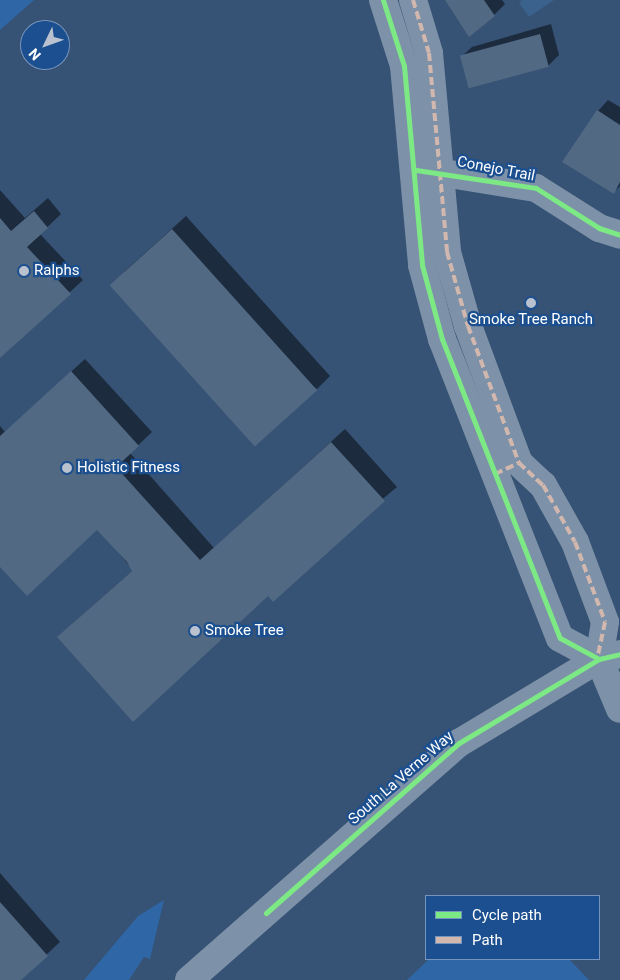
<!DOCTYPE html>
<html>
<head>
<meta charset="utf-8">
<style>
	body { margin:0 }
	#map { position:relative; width:620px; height:980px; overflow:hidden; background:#365274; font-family:Roboto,sans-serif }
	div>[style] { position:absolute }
	.green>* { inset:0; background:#2f66a5 }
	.water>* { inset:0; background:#3b618d }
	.shadow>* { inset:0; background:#0007 }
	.building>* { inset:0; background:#526984; transform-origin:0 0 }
	.minor>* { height:28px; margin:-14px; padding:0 14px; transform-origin:14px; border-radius:14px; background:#7d92a8 }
	.quiet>* { height:4px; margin-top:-2px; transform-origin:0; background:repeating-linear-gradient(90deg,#d1b7ad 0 8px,transparent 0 12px) }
	.cycleway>* { height:5px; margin:-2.5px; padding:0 2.5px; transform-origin:2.5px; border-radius:2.5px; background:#7ce984 }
	.dots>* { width:14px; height:14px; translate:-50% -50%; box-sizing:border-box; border:2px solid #1b4f8f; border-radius:50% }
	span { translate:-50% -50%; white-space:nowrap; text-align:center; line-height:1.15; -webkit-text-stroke:4.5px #1b4f8f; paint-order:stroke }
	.street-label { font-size:15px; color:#fff }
	.poi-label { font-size:15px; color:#fff }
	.left { translate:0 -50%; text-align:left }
	.legend { position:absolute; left:425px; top:895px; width:175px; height:65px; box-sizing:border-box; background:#1b4f8f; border:1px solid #7695bc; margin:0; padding:6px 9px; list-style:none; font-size:15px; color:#fff }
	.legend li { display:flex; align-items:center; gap:10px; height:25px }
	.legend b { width:25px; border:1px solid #7695bc }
	.north { position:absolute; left:20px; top:20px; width:50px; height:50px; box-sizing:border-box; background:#1b4f8f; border:1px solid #7695bc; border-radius:50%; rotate:228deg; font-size:14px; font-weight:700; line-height:20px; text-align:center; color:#fff }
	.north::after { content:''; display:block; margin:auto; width:18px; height:22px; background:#b9c2ce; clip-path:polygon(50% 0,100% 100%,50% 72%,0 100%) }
</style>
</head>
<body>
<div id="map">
	<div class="green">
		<i style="clip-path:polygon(0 0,34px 0,0 30px)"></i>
		<i style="clip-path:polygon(164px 900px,150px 959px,144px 957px,129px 980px,84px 980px,138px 916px)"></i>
		<i style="clip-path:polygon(429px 959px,569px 959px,589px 980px,407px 980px)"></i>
	</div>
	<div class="water">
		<i style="clip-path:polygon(522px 0,554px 0,529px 17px,519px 3px)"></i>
	</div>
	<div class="shadow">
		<i style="clip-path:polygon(447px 0,502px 0,505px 4px,494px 15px)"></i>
		<i style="clip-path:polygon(551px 24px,559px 55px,548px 66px,461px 57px,472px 47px)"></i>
		<i style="clip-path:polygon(608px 100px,620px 107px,620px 186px,614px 192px,598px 111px)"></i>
		<i style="clip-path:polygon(0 190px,25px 218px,48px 198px,61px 214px,40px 234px,83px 280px,0 356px)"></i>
		<i style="clip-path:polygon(186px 216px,330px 376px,317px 389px,124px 272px)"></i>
		<i style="clip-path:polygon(85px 359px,152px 432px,130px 453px,214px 548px,345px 429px,397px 487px,268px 594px,72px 624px,133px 570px,98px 528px,0 565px,0 426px,5px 432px)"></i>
		<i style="clip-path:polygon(0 873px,60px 942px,19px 980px,0 980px)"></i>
	</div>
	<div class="building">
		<i style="clip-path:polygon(445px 0,484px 0,495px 16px,469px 37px)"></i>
		<i style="left:540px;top:34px;width:34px;height:83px;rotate:75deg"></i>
		<i style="clip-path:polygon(597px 110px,620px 125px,620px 182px,614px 194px,562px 162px)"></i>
		<i style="clip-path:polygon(34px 211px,48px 228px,27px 247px,71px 294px,0 358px,0 218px,11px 231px)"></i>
		<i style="left:172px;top:229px;width:217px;height:84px;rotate:48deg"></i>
		<i style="clip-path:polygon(71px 371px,139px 446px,116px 467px,200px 560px,331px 442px,385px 501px,273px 602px,268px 596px,133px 722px,57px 637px,132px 571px,127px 562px,97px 530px,27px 596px,0 567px,0 436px)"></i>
		<i style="clip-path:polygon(0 902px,48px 956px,21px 980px,0 980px)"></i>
	</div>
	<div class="minor">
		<i style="left:383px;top:0;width:69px;rotate:72.3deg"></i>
		<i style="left:404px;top:66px;width:200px;rotate:84.8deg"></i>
		<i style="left:422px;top:265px;width:77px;rotate:74.9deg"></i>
		<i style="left:442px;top:339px;width:321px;rotate:68.5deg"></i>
		<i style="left:560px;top:638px;width:44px;rotate:28.3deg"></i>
		<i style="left:413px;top:0;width:55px;rotate:73.2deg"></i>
		<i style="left:429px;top:53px;width:200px;rotate:84.8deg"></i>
		<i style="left:447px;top:252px;width:77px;rotate:74.2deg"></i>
		<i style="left:468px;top:326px;width:146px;rotate:69.6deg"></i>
		<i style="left:519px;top:463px;width:33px;rotate:43deg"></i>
		<i style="left:543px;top:485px;width:65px;rotate:60.7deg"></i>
		<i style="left:575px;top:542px;width:85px;rotate:69.4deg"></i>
		<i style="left:605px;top:622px;width:37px;rotate:99deg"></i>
		<i style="left:425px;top:170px;width:112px;rotate:9.2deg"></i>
		<i style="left:536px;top:188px;width:75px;rotate:32.4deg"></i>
		<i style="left:599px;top:228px;width:22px;rotate:18deg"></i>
		<i style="left:599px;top:659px;width:54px;rotate:67.2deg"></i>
		<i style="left:189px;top:980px;width:359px;rotate:-41.3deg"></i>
		<i style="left:459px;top:743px;width:163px;rotate:-31deg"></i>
		<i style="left:599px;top:659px;width:22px;rotate:-13deg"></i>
	</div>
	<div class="quiet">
		<i style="left:413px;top:0;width:55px;rotate:73.2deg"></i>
		<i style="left:429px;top:53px;width:200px;rotate:84.8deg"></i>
		<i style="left:447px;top:252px;width:77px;rotate:74.2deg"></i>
		<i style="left:468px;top:326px;width:146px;rotate:69.6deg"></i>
		<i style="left:519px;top:463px;width:33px;rotate:43deg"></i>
		<i style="left:543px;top:485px;width:65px;rotate:60.7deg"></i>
		<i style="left:575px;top:542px;width:85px;rotate:69.4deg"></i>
		<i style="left:605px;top:622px;width:38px;rotate:102deg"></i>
		<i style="left:495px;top:474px;width:26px;rotate:-25deg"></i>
	</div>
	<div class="cycleway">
		<i style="left:383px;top:0;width:69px;rotate:72.3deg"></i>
		<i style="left:404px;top:66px;width:200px;rotate:84.8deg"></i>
		<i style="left:422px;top:265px;width:77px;rotate:74.9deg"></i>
		<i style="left:442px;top:339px;width:321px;rotate:68.5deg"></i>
		<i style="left:560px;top:638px;width:44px;rotate:28.3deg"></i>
		<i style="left:416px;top:170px;width:121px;rotate:8.5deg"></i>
		<i style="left:536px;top:188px;width:75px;rotate:32.4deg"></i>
		<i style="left:599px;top:228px;width:22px;rotate:18deg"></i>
		<i style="left:266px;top:913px;width:257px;rotate:-41.4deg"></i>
		<i style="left:459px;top:743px;width:163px;rotate:-31deg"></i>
		<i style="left:599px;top:659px;width:22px;rotate:-13deg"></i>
	</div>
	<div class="dots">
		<i style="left:24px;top:271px;background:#b9c2ce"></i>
		<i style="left:531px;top:303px;background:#b9c2ce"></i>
		<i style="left:67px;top:468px;background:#b9c2ce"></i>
		<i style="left:195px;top:631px;background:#b9c2ce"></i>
	</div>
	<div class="street-label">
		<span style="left:496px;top:169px;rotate:11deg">Conejo Trail</span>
		<span style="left:401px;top:778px;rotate:-41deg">South La Verne Way</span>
	</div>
	<div class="poi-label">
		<span class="left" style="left:34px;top:271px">Ralphs</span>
		<span style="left:531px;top:320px">Smoke Tree Ranch</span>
		<span class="left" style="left:77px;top:468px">Holistic Fitness</span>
		<span class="left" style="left:205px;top:631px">Smoke Tree</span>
	</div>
	<ul class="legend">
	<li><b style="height:6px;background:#7ce984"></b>Cycle path</li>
	<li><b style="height:6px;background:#d1b7ad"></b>Path</li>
	</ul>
	<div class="north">N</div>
</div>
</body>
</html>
